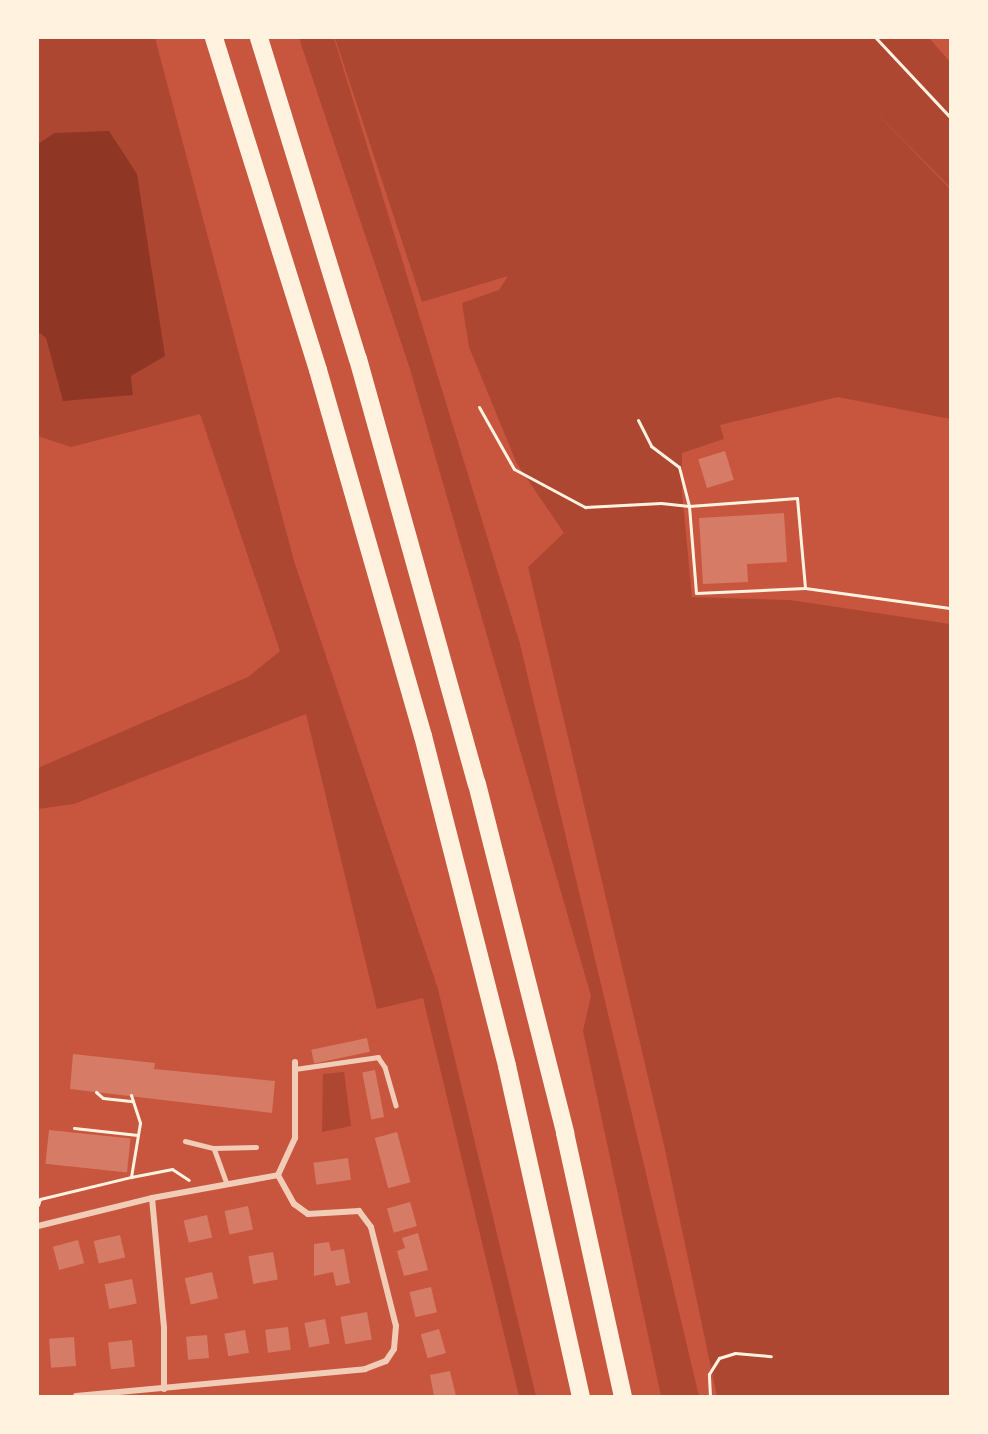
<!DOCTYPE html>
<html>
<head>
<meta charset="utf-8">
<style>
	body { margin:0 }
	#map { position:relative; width:988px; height:1434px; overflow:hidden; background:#c8553d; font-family:"IBM Plex Sans",sans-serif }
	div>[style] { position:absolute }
	.green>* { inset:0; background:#ae4732 }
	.water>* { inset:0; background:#8f3625 }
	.building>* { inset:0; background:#d67c66; transform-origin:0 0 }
	.path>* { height:3px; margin:-1.5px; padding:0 1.5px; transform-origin:1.5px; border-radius:1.5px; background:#fff3e0 }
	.service>* { height:4.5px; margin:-2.25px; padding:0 2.25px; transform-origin:2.25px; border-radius:2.25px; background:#f1ccb7 }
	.minor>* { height:6px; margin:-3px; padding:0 3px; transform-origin:3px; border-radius:3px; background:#f1ccb7 }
	.motorway>* { height:18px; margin:-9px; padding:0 9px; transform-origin:9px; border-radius:9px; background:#fff3e0 }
	span { translate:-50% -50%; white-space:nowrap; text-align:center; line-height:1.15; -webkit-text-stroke:6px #fff3e0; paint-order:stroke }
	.frame { position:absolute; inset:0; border:39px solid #fff3e0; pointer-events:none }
</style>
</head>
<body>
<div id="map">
	<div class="green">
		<i style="clip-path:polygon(38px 38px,155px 38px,294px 561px,438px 989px,536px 1396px,519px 1396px,423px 998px,377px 1009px,306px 714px,74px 804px,38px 809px,38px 768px,248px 677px,280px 651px,200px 414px,71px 447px,38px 436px,38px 332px,133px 395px,131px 376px,54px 133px,38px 144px)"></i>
		<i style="clip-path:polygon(299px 38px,334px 38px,520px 644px,699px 1396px,661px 1396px,583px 1031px,591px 996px,410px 369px)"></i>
		<i style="clip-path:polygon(335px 38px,929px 38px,950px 62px,950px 187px,865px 101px,950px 189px,950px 419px,838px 397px,720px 425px,724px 439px,682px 453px,682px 492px,692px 597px,790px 600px,950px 624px,950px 1396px,717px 1396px,664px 1145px,528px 567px,564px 533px,517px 464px,469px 347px,462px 303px,499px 290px,508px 276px,422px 302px)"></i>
		<i style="clip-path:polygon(344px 1072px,351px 1126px,322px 1132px,323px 1074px)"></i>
	</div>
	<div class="water">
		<i style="clip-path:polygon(109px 131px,137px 174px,165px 356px,131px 376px,133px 395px,63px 401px,46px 338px,38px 332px,38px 144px,54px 133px)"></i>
	</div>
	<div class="building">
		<i style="left:725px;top:451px;width:30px;height:28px;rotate:73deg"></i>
		<i style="clip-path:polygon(784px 513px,787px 562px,747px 564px,748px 582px,703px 584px,699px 518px)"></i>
		<i style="left:367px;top:1038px;width:14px;height:57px;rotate:78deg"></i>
		<i style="clip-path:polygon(73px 1054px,155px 1063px,154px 1069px,275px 1081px,272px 1113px,70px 1089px)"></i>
		<i style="left:375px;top:1070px;width:48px;height:13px;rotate:79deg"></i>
		<i style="left:49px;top:1130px;width:82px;height:34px;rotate:6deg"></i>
		<i style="left:397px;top:1132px;width:52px;height:23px;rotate:75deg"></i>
		<i style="left:348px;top:1158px;width:22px;height:35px;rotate:82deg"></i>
		<i style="left:410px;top:1202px;width:25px;height:24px;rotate:74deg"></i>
		<i style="left:248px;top:1206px;width:24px;height:24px;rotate:78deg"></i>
		<i style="left:207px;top:1215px;width:23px;height:24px;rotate:77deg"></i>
		<i style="clip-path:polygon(418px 1233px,428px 1270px,404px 1276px,397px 1251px,405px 1248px,402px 1238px)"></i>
		<i style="left:120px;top:1235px;width:23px;height:27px;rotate:77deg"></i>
		<i style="left:78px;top:1240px;width:24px;height:26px;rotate:75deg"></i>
		<i style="clip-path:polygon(329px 1242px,331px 1251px,344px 1249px,350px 1283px,336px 1286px,333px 1272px,314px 1276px,314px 1244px)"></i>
		<i style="left:273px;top:1252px;width:28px;height:25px;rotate:80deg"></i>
		<i style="left:212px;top:1272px;width:27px;height:28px;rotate:77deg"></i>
		<i style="left:132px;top:1279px;width:25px;height:28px;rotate:79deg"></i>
		<i style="left:431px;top:1287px;width:26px;height:22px;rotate:77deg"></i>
		<i style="left:367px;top:1312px;width:28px;height:27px;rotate:80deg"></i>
		<i style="left:325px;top:1319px;width:25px;height:21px;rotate:79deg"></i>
		<i style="left:288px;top:1327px;width:23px;height:23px;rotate:83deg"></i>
		<i style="left:439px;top:1329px;width:25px;height:19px;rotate:74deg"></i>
		<i style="left:245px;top:1330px;width:23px;height:21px;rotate:80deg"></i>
		<i style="left:207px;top:1335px;width:23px;height:21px;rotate:85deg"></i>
		<i style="left:74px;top:1337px;width:29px;height:25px;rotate:86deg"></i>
		<i style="left:132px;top:1340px;width:27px;height:24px;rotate:84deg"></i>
		<i style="clip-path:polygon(450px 1371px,456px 1396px,434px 1396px,430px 1375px)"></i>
	</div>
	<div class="path">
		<i style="left:876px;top:38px;width:108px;rotate:46.9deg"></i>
		<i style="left:479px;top:407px;width:71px;rotate:60.6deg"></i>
		<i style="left:514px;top:469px;width:81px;rotate:28.2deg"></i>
		<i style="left:585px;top:507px;width:76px;rotate:-3deg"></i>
		<i style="left:661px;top:503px;width:28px;rotate:6deg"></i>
		<i style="left:689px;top:506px;width:87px;rotate:85.4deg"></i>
		<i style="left:696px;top:593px;width:109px;rotate:-2.6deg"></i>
		<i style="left:805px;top:588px;width:146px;rotate:7.9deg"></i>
		<i style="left:638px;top:420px;width:29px;rotate:63deg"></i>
		<i style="left:651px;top:446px;width:35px;rotate:37deg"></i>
		<i style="left:679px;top:467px;width:40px;rotate:75.6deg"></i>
		<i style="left:689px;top:506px;width:108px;rotate:-4.2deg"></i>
		<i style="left:797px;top:498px;width:90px;rotate:84.9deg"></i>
		<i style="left:96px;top:1092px;width:9px;rotate:41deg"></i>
		<i style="left:103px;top:1098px;width:30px;rotate:6deg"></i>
		<i style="left:131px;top:1095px;width:29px;rotate:72deg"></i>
		<i style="left:140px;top:1123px;width:55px;rotate:99.5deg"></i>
		<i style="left:131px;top:1177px;width:42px;rotate:-11deg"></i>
		<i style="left:172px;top:1169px;width:20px;rotate:33deg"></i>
		<i style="left:74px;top:1128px;width:64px;rotate:6.2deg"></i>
		<i style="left:38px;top:1205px;width:6px;rotate:-72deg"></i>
		<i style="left:40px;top:1199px;width:94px;rotate:-13.6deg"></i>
		<i style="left:710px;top:1396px;width:22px;rotate:-93deg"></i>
		<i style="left:709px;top:1374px;width:19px;rotate:-58deg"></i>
		<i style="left:719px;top:1358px;width:17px;rotate:-17deg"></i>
		<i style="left:735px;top:1353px;width:36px;rotate:5deg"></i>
	</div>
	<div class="service">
		<i style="left:295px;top:1069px;width:84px;rotate:-8.2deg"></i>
		<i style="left:378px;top:1057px;width:12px;rotate:55deg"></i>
		<i style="left:385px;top:1067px;width:40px;rotate:74deg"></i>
		<i style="left:185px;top:1141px;width:30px;rotate:14deg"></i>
		<i style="left:214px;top:1148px;width:38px;rotate:70deg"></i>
		<i style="left:214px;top:1148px;width:42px;rotate:-1.4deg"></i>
	</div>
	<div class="minor">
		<i style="left:152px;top:1198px;width:131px;rotate:84.7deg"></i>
		<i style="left:164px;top:1328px;width:61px;rotate:90deg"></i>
		<i style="left:38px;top:1226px;width:117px;rotate:-13.8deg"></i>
		<i style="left:152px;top:1198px;width:128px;rotate:-10.3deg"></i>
		<i style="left:278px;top:1175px;width:41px;rotate:-65.3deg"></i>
		<i style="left:295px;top:1138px;width:76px;rotate:-90deg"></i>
		<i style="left:76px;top:1396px;width:290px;rotate:-5.3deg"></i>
		<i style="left:365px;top:1369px;width:22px;rotate:-21deg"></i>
		<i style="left:386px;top:1361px;width:14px;rotate:-56deg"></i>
		<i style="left:394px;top:1349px;width:23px;rotate:-85deg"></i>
		<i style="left:396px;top:1326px;width:102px;rotate:-104.2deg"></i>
		<i style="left:371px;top:1227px;width:20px;rotate:-127deg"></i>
		<i style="left:359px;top:1211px;width:51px;rotate:176.6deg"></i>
		<i style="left:308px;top:1214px;width:17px;rotate:-144deg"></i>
		<i style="left:294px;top:1204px;width:33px;rotate:-119deg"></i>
	</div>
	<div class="motorway">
		<i style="left:214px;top:38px;width:348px;rotate:72.6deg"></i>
		<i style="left:318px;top:370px;width:381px;rotate:74deg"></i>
		<i style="left:423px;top:736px;width:341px;rotate:75.7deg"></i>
		<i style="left:507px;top:1066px;width:338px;rotate:77.4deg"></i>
		<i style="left:259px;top:38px;width:336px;rotate:72.9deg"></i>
		<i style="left:358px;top:359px;width:441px;rotate:74.4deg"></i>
		<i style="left:477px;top:784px;width:360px;rotate:75.8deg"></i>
		<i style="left:565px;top:1133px;width:269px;rotate:77.6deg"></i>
	</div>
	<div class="frame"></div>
</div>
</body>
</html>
